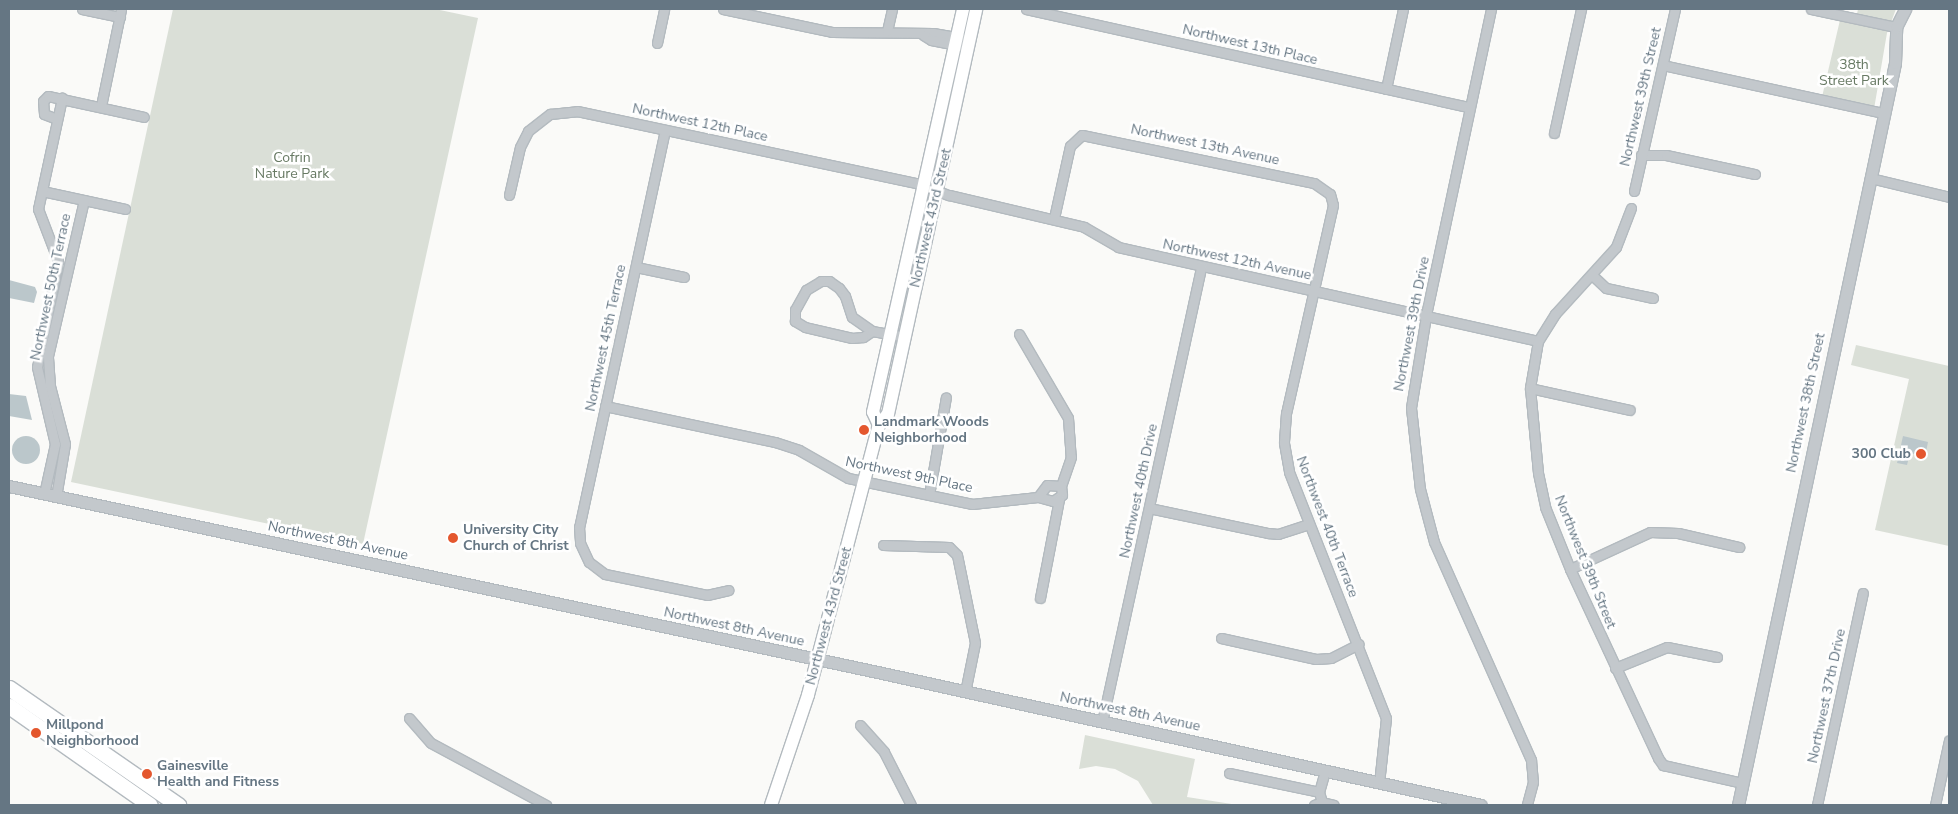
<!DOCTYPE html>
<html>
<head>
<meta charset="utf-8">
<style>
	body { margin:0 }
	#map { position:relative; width:1958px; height:814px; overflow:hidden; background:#fafaf8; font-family:"Nunito Sans",sans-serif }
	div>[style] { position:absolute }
	.green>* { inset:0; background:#dadfd7 }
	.water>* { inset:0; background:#bbc7cb }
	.round { border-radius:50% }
	.roads { filter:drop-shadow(1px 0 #b3babf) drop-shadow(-1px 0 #b3babf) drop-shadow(0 1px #b3babf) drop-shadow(0 -1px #b3babf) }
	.minor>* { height:9px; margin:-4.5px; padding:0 4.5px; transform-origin:4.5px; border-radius:4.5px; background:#c3c8cc }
	.tertiary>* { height:11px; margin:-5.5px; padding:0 5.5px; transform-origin:5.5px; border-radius:5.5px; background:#c3c8cc }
	.secondary>* { height:12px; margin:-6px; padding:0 6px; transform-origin:6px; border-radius:6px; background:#fff }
	.primary>* { height:15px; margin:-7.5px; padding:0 7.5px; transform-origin:7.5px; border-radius:7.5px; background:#fff }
	.dots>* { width:14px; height:14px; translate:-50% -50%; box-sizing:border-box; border:2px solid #fff; border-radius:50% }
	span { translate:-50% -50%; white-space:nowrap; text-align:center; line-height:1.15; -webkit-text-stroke:5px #fff; paint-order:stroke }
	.street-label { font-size:14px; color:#657683 }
	.park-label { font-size:14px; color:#687a64 }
	.poi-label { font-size:14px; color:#657683; font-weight:700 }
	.left { translate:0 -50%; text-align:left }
	.right { translate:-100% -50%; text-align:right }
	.frame { position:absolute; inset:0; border:10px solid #657683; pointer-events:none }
</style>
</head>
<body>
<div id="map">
	<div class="green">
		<i style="clip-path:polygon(173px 9px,435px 9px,478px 18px,363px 544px,71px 482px)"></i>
		<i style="clip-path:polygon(1858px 9px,1896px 9px,1887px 33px,1874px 109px,1822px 97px,1840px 20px,1857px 14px)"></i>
		<i style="clip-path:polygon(1856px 345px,1949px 366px,1949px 546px,1875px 530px,1909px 379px,1851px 365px)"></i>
		<i style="clip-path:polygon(1085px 735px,1195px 759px,1187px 797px,1238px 805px,1153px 805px,1138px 781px,1115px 769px,1096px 766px,1079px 769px)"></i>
	</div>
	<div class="water">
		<i style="clip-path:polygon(9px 280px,35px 287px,37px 292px,34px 303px,9px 298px)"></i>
		<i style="clip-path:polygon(9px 394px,26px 396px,32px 420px,9px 416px)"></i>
		<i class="round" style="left:12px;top:436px;width:28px;height:28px"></i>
		<i style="clip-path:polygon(1903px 436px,1928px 442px,1925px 457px,1910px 453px,1907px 465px,1897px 463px)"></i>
	</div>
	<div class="roads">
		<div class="minor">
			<i style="left:82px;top:9px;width:39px;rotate:12deg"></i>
			<i style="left:723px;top:9px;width:111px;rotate:11.9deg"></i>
			<i style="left:832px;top:32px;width:101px;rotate:0.6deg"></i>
			<i style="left:933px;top:33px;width:29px;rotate:10deg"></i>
			<i style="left:1026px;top:9px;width:454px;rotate:12.5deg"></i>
			<i style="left:1491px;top:9px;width:314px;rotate:102deg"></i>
			<i style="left:1426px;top:316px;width:93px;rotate:99.3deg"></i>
			<i style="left:1411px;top:408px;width:81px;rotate:83.7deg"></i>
			<i style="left:1420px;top:489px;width:55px;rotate:75.2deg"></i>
			<i style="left:1434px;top:542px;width:239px;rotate:66deg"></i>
			<i style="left:1531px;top:760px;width:22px;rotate:85deg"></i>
			<i style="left:1533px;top:782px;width:24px;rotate:105deg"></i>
			<i style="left:1811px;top:9px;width:87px;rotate:12deg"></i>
			<i style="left:887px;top:31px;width:23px;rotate:-77deg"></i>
			<i style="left:923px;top:35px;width:9px;rotate:32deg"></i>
			<i style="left:931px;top:40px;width:38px;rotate:11deg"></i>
			<i style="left:657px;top:43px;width:35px;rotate:-78deg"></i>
			<i style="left:1663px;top:65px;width:226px;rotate:12.3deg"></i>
			<i style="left:1386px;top:89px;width:82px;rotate:-78deg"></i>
			<i style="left:101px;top:106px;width:99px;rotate:-78.3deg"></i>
			<i style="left:57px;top:119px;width:14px;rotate:-159deg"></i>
			<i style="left:44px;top:114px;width:13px;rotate:-94deg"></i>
			<i style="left:43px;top:101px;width:7px;rotate:-45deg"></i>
			<i style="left:48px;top:96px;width:98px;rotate:12.3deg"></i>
			<i style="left:665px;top:130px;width:406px;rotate:102.2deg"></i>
			<i style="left:579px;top:527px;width:16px;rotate:86deg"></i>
			<i style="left:580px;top:543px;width:21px;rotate:65deg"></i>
			<i style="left:589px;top:562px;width:20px;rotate:37deg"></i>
			<i style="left:605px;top:574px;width:104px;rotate:11.6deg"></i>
			<i style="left:707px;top:595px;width:22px;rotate:-13deg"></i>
			<i style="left:1554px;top:133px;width:127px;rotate:-77.7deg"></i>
			<i style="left:1641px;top:155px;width:25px"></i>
			<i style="left:1666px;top:155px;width:91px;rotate:12.1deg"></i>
			<i style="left:1870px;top:178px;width:81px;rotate:13.5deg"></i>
			<i style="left:42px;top:191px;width:85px;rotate:12.2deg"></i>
			<i style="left:1634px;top:191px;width:187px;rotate:-77.3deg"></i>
			<i style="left:509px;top:195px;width:49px;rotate:-77.1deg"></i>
			<i style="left:520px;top:147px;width:18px;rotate:-63deg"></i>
			<i style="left:528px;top:131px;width:28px;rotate:-38deg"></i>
			<i style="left:550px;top:114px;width:27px;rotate:-6deg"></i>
			<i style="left:577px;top:111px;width:348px;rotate:12deg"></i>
			<i style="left:917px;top:183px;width:34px;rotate:21deg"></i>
			<i style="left:949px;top:195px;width:139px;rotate:13.3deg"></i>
			<i style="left:1084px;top:227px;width:39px;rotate:30deg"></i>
			<i style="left:1118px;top:247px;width:430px;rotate:12.6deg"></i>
			<i style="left:1631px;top:208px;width:42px;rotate:111deg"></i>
			<i style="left:1616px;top:247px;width:91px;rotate:132.3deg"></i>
			<i style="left:1555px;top:314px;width:32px;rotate:122deg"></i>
			<i style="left:1538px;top:341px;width:48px;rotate:99.7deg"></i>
			<i style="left:1530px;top:388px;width:85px;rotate:84.6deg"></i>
			<i style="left:1538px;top:473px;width:35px;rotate:78deg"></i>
			<i style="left:1545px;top:507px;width:67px;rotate:68deg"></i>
			<i style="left:1570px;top:569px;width:208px;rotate:65deg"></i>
			<i style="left:1658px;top:758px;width:9px;rotate:54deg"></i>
			<i style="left:1663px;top:765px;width:82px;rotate:12.7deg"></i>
			<i style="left:1054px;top:218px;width:74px;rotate:-77.5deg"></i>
			<i style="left:1070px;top:146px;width:16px;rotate:-43deg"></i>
			<i style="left:1082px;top:135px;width:237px;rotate:11.7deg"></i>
			<i style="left:1314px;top:183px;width:19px;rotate:35deg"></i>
			<i style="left:1330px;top:194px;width:11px;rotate:75deg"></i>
			<i style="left:1333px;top:205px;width:213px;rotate:102.7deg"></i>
			<i style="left:1286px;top:413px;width:30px;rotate:94deg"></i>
			<i style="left:1284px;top:443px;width:29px;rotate:80deg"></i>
			<i style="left:1289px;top:472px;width:264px;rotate:68.5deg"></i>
			<i style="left:1386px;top:718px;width:65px;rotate:96.1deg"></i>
			<i style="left:636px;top:267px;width:49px;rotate:11.8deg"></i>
			<i style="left:1592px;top:275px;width:19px;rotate:43deg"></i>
			<i style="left:1606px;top:288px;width:48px;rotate:12deg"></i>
			<i style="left:821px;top:281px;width:8px"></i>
			<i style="left:829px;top:281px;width:12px;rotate:35deg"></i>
			<i style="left:839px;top:288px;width:10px;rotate:53deg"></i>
			<i style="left:845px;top:296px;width:22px;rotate:72deg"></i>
			<i style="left:852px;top:317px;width:24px;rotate:35deg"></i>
			<i style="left:872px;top:331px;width:11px;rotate:146deg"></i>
			<i style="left:863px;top:337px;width:11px;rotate:175deg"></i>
			<i style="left:852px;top:338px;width:48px;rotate:-166.8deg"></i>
			<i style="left:805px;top:327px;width:12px;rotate:-149deg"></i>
			<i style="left:795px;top:321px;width:11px;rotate:-90deg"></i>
			<i style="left:795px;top:310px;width:23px;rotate:-61deg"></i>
			<i style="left:806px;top:290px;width:17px;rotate:-31deg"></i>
			<i style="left:872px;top:331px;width:34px;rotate:10deg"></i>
			<i style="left:1019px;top:334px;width:97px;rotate:59.7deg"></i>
			<i style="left:1068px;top:418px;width:39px;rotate:86deg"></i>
			<i style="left:1071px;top:457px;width:31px;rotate:109deg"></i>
			<i style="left:1530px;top:388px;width:102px;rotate:12.4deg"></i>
			<i style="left:605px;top:406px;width:174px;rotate:12deg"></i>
			<i style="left:775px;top:442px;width:25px;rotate:18deg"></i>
			<i style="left:799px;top:450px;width:56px;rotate:29.7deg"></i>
			<i style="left:848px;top:478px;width:127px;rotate:11.8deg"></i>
			<i style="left:972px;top:504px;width:66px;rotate:-6.1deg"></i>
			<i style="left:1038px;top:497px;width:16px;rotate:15deg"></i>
			<i style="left:1053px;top:501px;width:11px;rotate:-34deg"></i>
			<i style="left:1062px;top:495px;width:9px;rotate:-96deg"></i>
			<i style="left:1061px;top:486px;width:14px;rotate:-176deg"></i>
			<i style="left:1047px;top:485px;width:15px;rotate:127deg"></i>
			<i style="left:44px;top:494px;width:51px;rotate:-77.6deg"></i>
			<i style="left:55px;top:444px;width:79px;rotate:-103.2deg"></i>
			<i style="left:37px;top:367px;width:108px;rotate:-78.8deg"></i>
			<i style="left:58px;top:261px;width:56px;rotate:-111deg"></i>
			<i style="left:38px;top:209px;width:114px;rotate:-77.8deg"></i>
			<i style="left:929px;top:495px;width:99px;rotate:-80.2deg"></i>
			<i style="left:56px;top:497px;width:54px;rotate:-80.4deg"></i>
			<i style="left:65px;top:444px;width:60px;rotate:-104.5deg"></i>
			<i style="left:50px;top:386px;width:30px;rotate:-94deg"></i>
			<i style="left:48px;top:356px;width:160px;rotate:-77deg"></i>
			<i style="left:1149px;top:508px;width:122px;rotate:11.9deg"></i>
			<i style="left:1268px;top:533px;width:10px;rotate:6deg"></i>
			<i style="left:1278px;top:534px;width:32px;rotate:-18deg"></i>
			<i style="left:883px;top:545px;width:66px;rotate:1.7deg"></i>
			<i style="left:949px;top:547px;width:11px;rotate:45deg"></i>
			<i style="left:957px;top:555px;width:90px;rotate:78.4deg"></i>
			<i style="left:975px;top:643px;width:50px;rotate:101.5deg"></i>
			<i style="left:1570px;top:569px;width:88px;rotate:-24.8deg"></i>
			<i style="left:1650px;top:532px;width:28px;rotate:2deg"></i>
			<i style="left:1678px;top:533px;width:63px;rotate:12.9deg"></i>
			<i style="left:1040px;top:598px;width:101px;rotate:-79.1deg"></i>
			<i style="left:1221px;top:638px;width:97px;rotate:12.5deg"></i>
			<i style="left:1316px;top:659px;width:15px;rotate:-4deg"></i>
			<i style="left:1331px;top:658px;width:31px;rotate:-27deg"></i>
			<i style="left:1615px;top:668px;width:56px;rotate:-22deg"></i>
			<i style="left:1667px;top:647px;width:51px;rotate:11.3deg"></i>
			<i style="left:409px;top:718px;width:33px;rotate:49deg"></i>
			<i style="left:431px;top:743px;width:131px;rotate:28.3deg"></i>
			<i style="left:1102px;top:722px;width:466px;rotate:-77.7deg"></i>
			<i style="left:860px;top:725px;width:36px;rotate:48deg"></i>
			<i style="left:884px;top:752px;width:59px;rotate:63deg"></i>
			<i style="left:1229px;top:773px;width:92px;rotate:11.9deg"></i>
			<i style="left:1322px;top:802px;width:10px;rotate:-107deg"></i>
			<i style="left:1319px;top:792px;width:22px;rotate:-74deg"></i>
			<i style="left:1314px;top:805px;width:9px;rotate:-21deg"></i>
			<i style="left:1322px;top:802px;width:12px;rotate:14deg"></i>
			<i style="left:1817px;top:805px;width:217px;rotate:-77.8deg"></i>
			<i style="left:1935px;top:805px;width:66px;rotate:-77.8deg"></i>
		</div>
		<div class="tertiary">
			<i style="left:9px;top:486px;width:893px;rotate:12.09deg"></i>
			<i style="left:882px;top:673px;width:613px;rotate:12.43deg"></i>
			<i style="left:1738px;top:805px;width:758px;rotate:-78.05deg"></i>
			<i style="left:1895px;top:63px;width:36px;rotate:-88deg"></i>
			<i style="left:1896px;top:27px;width:20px;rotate:-63deg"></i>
		</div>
		<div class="secondary">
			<i style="left:879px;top:425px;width:14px;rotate:-115deg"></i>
			<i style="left:873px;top:412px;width:413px;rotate:-77.4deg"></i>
			<i style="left:771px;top:805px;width:116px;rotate:-71.4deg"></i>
			<i style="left:808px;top:695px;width:279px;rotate:-75.3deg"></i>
			<i style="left:879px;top:425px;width:14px;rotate:-51deg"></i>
			<i style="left:888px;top:414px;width:414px;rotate:-77.7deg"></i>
		</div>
		<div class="primary">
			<i style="left:9px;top:688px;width:206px;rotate:34.7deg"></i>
			<i style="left:9px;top:706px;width:172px;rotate:35.1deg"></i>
		</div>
	</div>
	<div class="dots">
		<i style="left:864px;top:430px;background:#e4572e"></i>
		<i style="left:1921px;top:454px;background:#e4572e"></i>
		<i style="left:453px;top:538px;background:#e4572e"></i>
		<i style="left:36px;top:733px;background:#e4572e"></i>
		<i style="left:147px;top:774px;background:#e4572e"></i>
	</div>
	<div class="street-label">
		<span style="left:1250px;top:45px;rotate:13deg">Northwest 13th Place</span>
		<span style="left:1641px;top:97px;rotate:-77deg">Northwest 39th Street</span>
		<span style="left:700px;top:123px;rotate:12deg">Northwest 12th Place</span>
		<span style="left:1205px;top:145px;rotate:12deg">Northwest 13th Avenue</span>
		<span style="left:931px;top:218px;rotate:-77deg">Northwest 43rd Street</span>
		<span style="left:1237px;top:260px;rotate:12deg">Northwest 12th Avenue</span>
		<span style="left:51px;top:287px;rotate:-78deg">Northwest 50th Terrace</span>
		<span style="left:1412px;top:324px;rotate:-79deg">Northwest 39th Drive</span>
		<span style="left:606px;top:338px;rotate:-78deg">Northwest 45th Terrace</span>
		<span style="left:1806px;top:403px;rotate:-78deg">Northwest 38th Street</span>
		<span style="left:909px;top:475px;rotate:12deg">Northwest 9th Place</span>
		<span style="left:1139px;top:491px;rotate:-78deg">Northwest 40th Drive</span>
		<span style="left:1327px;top:527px;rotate:69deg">Northwest 40th Terrace</span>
		<span style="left:338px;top:541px;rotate:12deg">Northwest 8th Avenue</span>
		<span style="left:1585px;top:562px;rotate:68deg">Northwest 39th Street</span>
		<span style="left:829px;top:616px;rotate:-75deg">Northwest 43rd Street</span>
		<span style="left:734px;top:627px;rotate:12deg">Northwest 8th Avenue</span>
		<span style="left:1827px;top:696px;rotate:-78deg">Northwest 37th Drive</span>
		<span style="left:1130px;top:712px;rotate:12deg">Northwest 8th Avenue</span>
	</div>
	<div class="park-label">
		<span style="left:1854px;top:73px">38th<br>Street Park</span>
		<span style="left:292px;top:166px">Cofrin<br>Nature Park</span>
	</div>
	<div class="poi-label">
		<span class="left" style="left:874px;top:430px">Landmark Woods<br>Neighborhood</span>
		<span class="right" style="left:1911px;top:454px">300 Club</span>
		<span class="left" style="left:463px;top:538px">University City<br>Church of Christ</span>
		<span class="left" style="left:46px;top:733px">Millpond<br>Neighborhood</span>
		<span class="left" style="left:157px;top:774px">Gainesville<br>Health and Fitness</span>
	</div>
	<div class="frame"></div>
</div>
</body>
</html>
